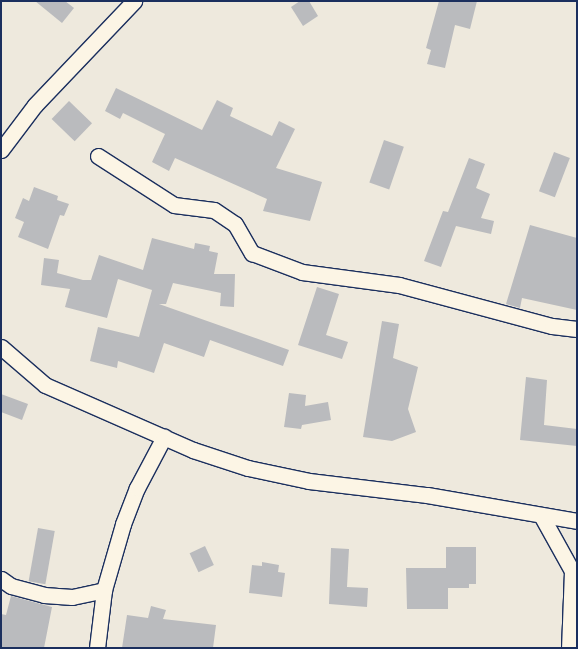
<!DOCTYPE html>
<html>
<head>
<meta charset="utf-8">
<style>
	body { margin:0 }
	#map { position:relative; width:578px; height:649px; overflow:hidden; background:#eee9dd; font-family:"Architects Daughter",sans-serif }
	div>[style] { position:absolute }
	.building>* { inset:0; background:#babbbe; transform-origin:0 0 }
	.roads { filter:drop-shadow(1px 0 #1b2f5e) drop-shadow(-1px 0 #1b2f5e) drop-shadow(0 1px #1b2f5e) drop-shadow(0 -1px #1b2f5e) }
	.street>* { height:15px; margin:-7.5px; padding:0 7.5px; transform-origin:7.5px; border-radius:7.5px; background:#fcf5e5 }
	span { translate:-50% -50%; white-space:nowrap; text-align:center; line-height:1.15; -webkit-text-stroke:4px #fcf5e5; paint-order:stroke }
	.frame { position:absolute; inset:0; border:2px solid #1b2f5e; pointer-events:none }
</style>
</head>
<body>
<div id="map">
	<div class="building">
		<i style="clip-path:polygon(35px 1px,65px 1px,74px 8px,62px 23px)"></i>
		<i style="clip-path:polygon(300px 1px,309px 1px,318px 16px,303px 26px,291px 7px)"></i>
		<i style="clip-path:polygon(439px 1px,477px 1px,470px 29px,455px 25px,445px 68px,427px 64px,431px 50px,426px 48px)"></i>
		<i style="clip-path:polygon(116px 88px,202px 130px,217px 100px,233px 108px,230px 116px,272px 136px,279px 121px,295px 129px,276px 168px,322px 182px,310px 221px,263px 211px,267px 199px,175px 158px,169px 171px,152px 162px,165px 134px,123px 113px,120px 119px,105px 111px)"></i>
		<i style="left:69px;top:101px;width:32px;height:25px;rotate:44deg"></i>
		<i style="left:384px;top:140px;width:21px;height:45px;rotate:19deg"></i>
		<i style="left:554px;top:152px;width:17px;height:42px;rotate:21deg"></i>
		<i style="clip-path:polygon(469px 158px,485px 164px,476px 188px,490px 194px,481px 218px,494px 221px,491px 234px,456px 226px,441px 267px,424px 261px,443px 211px,448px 212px)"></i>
		<i style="clip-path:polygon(34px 187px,58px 196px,57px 200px,69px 204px,64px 216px,60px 215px,48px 249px,18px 237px,24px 222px,15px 218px,23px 198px,29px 201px)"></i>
		<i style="clip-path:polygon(530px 225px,577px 238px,577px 310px,522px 298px,520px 308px,506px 304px)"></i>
		<i style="clip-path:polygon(152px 238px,194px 249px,195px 243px,210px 246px,209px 251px,218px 253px,214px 274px,235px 274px,234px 307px,220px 306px,221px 293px,173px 283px,166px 304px,159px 304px,289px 350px,283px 366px,210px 340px,204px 357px,164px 343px,154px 373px,118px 361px,117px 368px,90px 361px,98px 327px,139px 337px,152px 290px,118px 279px,107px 318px,65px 307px,70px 289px,41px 285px,44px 258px,59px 260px,57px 273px,83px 280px,91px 280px,99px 255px,143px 270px)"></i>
		<i style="clip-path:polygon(317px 287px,339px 294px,326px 335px,348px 342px,342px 359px,298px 345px)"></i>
		<i style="clip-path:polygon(382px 321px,399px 324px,393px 358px,418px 367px,408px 409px,416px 432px,392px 441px,363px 437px)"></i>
		<i style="clip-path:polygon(526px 377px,547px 380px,544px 425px,577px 429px,577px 446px,520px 440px)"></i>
		<i style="clip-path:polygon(289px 393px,306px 395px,305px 406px,328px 402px,331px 420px,302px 425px,301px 429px,284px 427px)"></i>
		<i style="clip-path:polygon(1px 394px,28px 404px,22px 420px,1px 412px)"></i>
		<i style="left:38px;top:528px;width:17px;height:54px;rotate:10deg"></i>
		<i style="left:205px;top:546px;width:21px;height:17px;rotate:65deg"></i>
		<i style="clip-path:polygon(446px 547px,476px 547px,476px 584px,469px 584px,469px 588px,448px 588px,448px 609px,407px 609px,406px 568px,446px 568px)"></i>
		<i style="clip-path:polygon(331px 548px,349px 549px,347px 587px,368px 588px,367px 607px,329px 604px)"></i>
		<i style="clip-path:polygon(262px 562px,279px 565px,278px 572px,285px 573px,282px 597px,249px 593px,252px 565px,262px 566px)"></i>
		<i style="clip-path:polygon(11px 596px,52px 607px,44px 648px,1px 648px,1px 614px,6px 615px)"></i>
		<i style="clip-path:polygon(151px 606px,166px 610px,163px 619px,216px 625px,213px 648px,122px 648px,127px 615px,148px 618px)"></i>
	</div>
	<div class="roads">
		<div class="street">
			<i style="left:1px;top:150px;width:56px;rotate:-52.9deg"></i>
			<i style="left:35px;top:105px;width:144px;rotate:-46.4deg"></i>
			<i style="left:98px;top:156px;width:90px;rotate:32.8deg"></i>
			<i style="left:174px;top:205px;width:40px;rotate:7.1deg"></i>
			<i style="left:214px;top:210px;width:25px;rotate:34deg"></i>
			<i style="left:235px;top:224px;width:34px;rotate:60deg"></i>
			<i style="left:252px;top:253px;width:53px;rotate:20.8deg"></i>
			<i style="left:302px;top:272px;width:98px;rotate:7.6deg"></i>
			<i style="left:399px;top:285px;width:158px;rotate:15deg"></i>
			<i style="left:552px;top:326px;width:25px;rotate:7deg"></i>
			<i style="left:1px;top:347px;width:58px;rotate:40.8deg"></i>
			<i style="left:45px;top:385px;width:162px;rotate:23.7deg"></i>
			<i style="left:193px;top:450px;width:58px;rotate:18.1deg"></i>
			<i style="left:248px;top:468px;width:62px;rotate:12deg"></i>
			<i style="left:309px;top:481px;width:119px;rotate:6.8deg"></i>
			<i style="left:427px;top:495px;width:152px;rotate:9.8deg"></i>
			<i style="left:541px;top:515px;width:64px;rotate:61deg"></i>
			<i style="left:572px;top:571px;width:77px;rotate:92.2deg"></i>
			<i style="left:1px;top:579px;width:12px;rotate:35deg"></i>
			<i style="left:11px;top:586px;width:34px;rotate:15deg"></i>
			<i style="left:44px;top:595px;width:28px;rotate:4deg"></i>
			<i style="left:72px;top:597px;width:33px;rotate:-12deg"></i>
			<i style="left:97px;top:648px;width:58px;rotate:-83.1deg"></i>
			<i style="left:104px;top:590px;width:69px;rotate:-73.9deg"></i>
			<i style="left:123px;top:524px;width:39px;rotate:-69deg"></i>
			<i style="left:137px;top:488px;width:58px;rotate:-62.1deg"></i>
		</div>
	</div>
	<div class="frame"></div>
</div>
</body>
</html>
